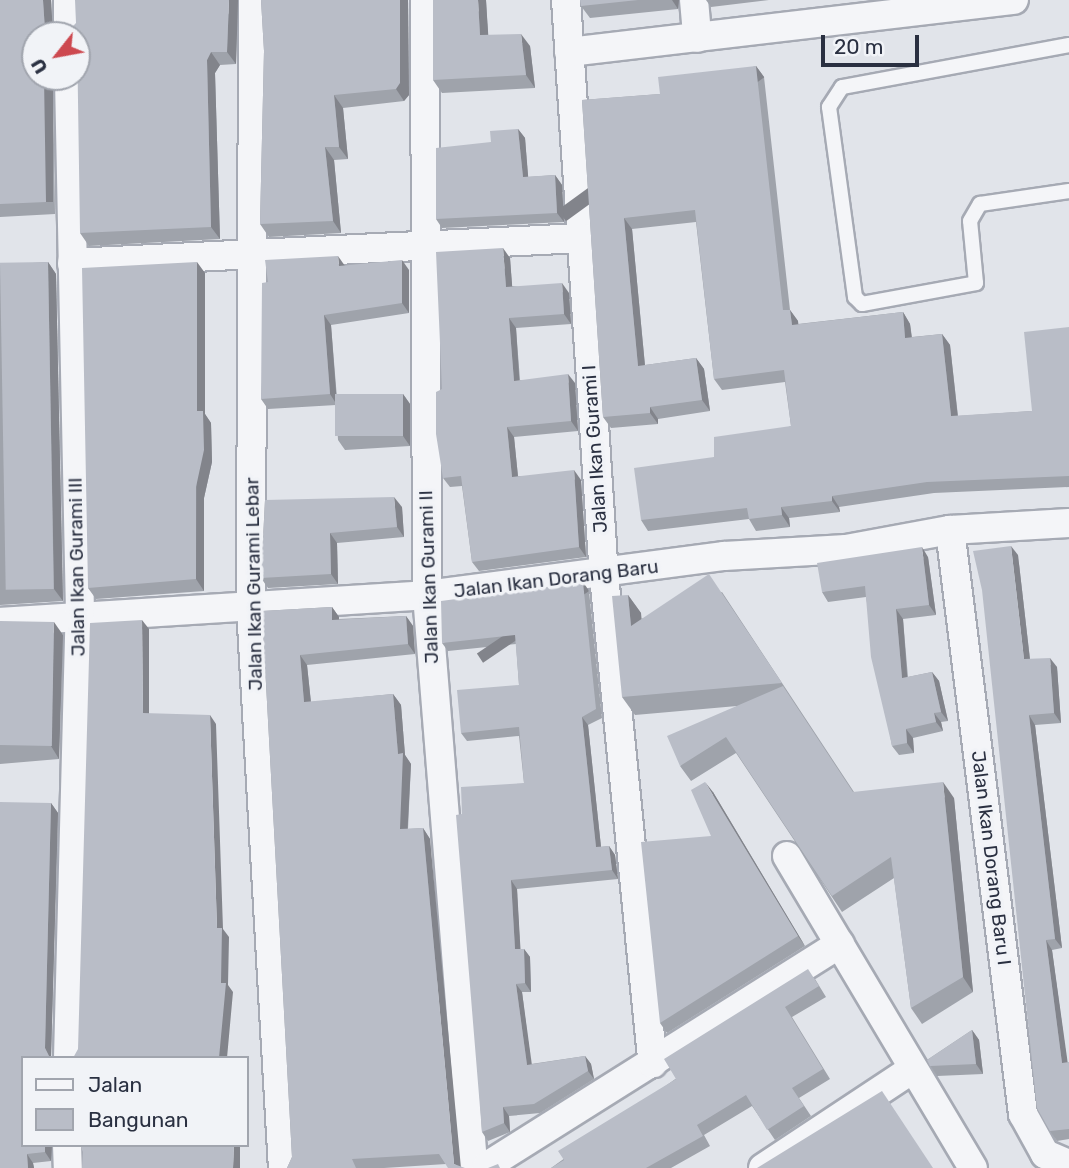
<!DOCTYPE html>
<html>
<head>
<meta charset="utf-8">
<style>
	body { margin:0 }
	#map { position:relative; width:1069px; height:1168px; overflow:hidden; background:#e1e4ea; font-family:Rubik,sans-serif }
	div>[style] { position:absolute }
	.roads { filter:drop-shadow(2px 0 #a6aab4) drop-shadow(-2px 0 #a6aab4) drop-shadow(0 2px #a6aab4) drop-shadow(0 -2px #a6aab4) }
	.service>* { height:14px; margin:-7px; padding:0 7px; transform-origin:7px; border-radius:7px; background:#f4f5f8 }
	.minor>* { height:28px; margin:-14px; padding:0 14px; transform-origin:14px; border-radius:14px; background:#f4f5f8 }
	.wall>* { inset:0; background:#9fa3ab }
	.shaded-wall>* { inset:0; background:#82848b; transform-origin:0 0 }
	.building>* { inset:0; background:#b9bdc7; transform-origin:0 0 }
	span { translate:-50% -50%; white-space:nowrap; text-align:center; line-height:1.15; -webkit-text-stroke:7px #f1f3f7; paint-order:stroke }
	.street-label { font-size:19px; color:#2a3041 }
	.legend { position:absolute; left:21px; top:1056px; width:228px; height:91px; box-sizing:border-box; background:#f1f3f7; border:2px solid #a1a5ae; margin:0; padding:9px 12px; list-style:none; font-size:21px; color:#2a3041 }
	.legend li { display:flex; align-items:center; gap:14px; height:35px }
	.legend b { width:35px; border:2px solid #a1a5ae }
	.north { position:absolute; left:21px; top:21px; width:70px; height:70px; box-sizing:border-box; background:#f1f3f7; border:2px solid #a1a5ae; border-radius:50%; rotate:239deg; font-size:19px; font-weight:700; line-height:28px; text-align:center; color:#2a3041 }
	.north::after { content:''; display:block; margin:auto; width:24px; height:32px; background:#cd4950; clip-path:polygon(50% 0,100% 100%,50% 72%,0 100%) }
	.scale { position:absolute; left:821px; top:35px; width:98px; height:32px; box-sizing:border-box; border:4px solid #2a3041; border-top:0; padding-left:9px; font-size:21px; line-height:24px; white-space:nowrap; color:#2a3041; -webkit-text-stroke:5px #f1f3f7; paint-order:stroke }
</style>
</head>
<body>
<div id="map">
	<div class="roads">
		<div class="service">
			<i style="left:1069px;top:45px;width:231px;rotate:169.5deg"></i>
			<i style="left:842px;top:87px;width:24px;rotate:123deg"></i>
			<i style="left:829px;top:107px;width:192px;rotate:82.2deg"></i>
			<i style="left:855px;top:297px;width:10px;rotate:45deg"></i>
			<i style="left:862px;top:304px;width:116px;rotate:-10.4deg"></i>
			<i style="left:976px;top:283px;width:62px;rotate:-95.5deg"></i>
			<i style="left:970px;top:221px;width:20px;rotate:-60deg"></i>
			<i style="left:980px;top:204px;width:90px;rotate:-8.3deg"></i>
		</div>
		<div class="minor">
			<i style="left:68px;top:0;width:35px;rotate:90deg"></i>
			<i style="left:253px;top:0;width:607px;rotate:90.19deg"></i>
			<i style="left:251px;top:607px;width:562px;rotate:86.74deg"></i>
			<i style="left:425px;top:0;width:595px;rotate:89.81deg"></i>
			<i style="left:427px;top:595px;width:570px;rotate:85.37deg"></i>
			<i style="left:473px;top:1163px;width:14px;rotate:12deg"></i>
			<i style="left:487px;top:1166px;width:417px;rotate:-32.2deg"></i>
			<i style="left:566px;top:0;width:577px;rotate:86.23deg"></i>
			<i style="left:604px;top:576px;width:490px;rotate:84.3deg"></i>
			<i style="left:694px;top:0;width:38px;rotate:85deg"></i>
			<i style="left:569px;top:52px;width:448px;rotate:-6.7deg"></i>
			<i style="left:72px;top:263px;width:511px;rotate:-2.81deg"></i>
			<i style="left:950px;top:530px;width:589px;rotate:82.87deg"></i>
			<i style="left:1023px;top:1114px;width:46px;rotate:61.2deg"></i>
			<i style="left:1045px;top:1154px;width:26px;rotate:23deg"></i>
			<i style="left:0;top:622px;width:428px;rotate:-3.6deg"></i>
			<i style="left:427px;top:595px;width:300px;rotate:-7.5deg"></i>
			<i style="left:724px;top:556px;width:122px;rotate:-3.3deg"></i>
			<i style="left:846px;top:549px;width:106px;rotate:-10.4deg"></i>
			<i style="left:950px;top:530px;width:119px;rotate:-3.4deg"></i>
			<i style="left:787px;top:856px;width:363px;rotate:59.2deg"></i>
			<i style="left:68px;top:1058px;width:445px;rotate:-88.5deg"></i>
			<i style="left:80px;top:613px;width:536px;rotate:-91.18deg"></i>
			<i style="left:67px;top:1145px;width:23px;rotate:88deg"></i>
			<i style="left:763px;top:1168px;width:178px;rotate:-33.5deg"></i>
		</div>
	</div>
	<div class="wall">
		<i style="clip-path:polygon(0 0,51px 0,53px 35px,35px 35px,53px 77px,55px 214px,0 217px)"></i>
		<i style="clip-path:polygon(238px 0,236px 64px,220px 65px,215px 73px,220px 239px,89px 246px,80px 233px)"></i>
		<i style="clip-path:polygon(261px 0,408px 0,409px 95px,404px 101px,343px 108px,348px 159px,334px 160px,341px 233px,269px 237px,260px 224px,264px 51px)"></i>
		<i style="clip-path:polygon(486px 0,488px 35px,530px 46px,535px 88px,442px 93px,433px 80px)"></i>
		<i style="clip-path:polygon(580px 0,679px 0,678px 9px,590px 18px,581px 6px)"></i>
		<i style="clip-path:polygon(706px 0,769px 0,711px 7px)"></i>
		<i style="clip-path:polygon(756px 66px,764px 77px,790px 310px,798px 321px,798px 324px,903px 312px,910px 324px,912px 337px,942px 334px,950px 345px,958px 416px,1032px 411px,1069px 327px,1069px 487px,934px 493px,839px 507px,840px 512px,789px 518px,790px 527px,756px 531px,749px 519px,648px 531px,641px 520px,714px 457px,791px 426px,785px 382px,722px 390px,714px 379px,696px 222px,632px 229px,645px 365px,696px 358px,704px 369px,710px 411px,658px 419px,658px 424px,611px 428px,603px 417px,582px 100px,660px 94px)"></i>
		<i style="clip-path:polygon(518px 129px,525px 138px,528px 177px,555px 175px,562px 185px,564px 222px,442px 228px,436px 219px,491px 142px)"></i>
		<i style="clip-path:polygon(510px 258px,512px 286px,569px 293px,571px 324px,516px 328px,520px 380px,575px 383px,578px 431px,514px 437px,518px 476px,581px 480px,586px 557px,479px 571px,472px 562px,462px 486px,450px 487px,443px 478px,442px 389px)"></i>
		<i style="clip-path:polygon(48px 262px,56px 274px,63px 601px,0 605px,0 265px)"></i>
		<i style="clip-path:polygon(344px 265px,409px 270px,409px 313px,331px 325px,337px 398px,403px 394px,410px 404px,410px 446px,345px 450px,338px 440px,336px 405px,268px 409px,261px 399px,268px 282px)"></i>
		<i style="clip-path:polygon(205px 273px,205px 414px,211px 423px,212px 462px,204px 498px,204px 591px,96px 599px,88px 588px)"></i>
		<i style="clip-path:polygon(265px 500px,402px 507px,404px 537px,337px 543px,338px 584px,268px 588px,261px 578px)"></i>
		<i style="clip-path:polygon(1018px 555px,1030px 659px,1057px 667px,1061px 723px,1035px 725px,1062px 948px,1052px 950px,1067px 1062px,1069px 1062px,1069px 1139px,1057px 1141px,1050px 1131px)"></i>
		<i style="clip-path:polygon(928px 557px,936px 615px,903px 619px,908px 677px,932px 672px,939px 681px,948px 721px,941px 722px,943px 731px,913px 738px,914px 753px,899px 755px,892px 746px,866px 597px,828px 602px,822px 592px)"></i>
		<i style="clip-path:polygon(589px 591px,602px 718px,588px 725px,601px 847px,609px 846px,615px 855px,618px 879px,517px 889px,520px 949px,524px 949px,530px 957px,531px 992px,522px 992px,531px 1064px,585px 1056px,591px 1064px,594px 1079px,540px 1113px,509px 1116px,510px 1132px,488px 1141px,482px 1132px,462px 814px,524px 783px,519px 736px,467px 741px,461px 733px,519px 685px,516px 644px,448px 651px,442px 643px)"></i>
		<i style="clip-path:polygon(722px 592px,854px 792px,954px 798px,973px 992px,922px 1024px,911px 1008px,894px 878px,842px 912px,736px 753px,691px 781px,680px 766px,737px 706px,635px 715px,622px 697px,628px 595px,641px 613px,641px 619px)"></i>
		<i style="clip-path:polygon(332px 607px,339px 617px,339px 619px,406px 616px,413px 626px,415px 654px,307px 665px,311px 702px,393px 694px,401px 705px,405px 755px,411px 764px,408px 829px,423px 828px,430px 839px,446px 1164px,384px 1168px,287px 1168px,292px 1157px,262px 611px)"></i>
		<i style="clip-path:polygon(0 626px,63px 635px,59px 759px,0 764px)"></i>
		<i style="clip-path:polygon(713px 792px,805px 946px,667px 1033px,660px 1023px,711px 836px)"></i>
		<i style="clip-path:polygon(51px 803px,58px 813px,51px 1058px,23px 1145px,52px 1145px,51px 1161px,33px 1163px,34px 1168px,0 1168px)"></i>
		<i style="clip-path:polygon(815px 979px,826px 997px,792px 1017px,830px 1079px,799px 1098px,811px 1116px,775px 1140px,752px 1106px,704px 1135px,710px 1146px,671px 1168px,551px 1168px)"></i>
		<i style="clip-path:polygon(972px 1030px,979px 1040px,983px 1074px,937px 1076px,927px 1060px)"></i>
	</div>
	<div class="shaded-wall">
		<i style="clip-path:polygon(43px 0,51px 0,53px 35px,45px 30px)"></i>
		<i style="clip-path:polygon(229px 0,238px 0,236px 64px,227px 52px)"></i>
		<i style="clip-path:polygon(400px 0,408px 0,409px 95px,404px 101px,396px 89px)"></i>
		<i style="clip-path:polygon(478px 0,486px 0,489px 47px,480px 35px)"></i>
		<i style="clip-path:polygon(672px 0,679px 0,678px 9px)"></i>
		<i style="clip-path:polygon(521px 34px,530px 46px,535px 88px,526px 75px)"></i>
		<i style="clip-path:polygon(211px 52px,220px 65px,215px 73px,220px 239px,211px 227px,207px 60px)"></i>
		<i style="left:756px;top:66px;width:14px;height:245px;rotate:54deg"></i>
		<i style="left:44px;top:77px;width:9px;height:125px"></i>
		<i style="clip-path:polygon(334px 95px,343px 108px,348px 159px,339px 147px)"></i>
		<i style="clip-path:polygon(518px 129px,525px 138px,529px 187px,523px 177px)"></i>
		<i style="clip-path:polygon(325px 147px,334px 160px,341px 233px,333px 221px)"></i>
		<i style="clip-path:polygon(555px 175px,562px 185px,564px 222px,557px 213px)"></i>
		<i style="clip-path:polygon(624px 218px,632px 229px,646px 377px,638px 366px)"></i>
		<i style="clip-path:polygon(503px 248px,510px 258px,513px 297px,506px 287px)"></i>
		<i style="clip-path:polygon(338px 256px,345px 266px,339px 266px)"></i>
		<i style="clip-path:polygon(402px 260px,409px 270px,409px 313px,402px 303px)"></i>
		<i style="clip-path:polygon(48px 262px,56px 274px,63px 601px,54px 589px)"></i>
		<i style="clip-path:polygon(197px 262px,205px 273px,205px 414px,211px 423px,212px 462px,204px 498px,204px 591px,196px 579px)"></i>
		<i style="clip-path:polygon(562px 283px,569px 293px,571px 324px,564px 314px)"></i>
		<i style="clip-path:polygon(790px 310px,798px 321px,800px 336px,792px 325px)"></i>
		<i style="clip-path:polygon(903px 312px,910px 324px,913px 349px,905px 338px)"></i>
		<i style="clip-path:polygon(324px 315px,331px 325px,337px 405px,330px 394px)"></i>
		<i style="clip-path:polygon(509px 318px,516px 328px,520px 391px,514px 381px)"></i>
		<i style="clip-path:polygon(942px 334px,950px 345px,959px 428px,951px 416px)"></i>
		<i style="clip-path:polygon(696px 358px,704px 369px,710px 411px,702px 400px)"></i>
		<i style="clip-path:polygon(568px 374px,575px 383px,578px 431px,571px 421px)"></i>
		<i style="clip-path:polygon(403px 394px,410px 404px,410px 446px,403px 436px)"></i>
		<i style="clip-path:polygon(650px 407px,658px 419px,658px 424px,650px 413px)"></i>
		<i style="clip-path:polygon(507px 427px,514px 437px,519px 487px,512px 477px)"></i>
		<i style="clip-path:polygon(574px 470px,581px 480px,586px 557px,579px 547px)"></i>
		<i style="clip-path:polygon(832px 496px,839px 507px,840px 512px,832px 501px)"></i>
		<i style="clip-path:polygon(394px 497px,402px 507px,404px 537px,397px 527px)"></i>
		<i style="clip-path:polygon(781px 507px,789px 518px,790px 527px,782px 515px)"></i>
		<i style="clip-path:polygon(330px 533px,337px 543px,338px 584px,331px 574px)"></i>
		<i style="clip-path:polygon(1011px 546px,1018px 555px,1031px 669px,1024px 659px)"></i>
		<i style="clip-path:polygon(922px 547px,928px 557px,936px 615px,929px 605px)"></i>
		<i style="left:583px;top:582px;width:11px;height:128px;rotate:56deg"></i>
		<i style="clip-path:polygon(628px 595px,641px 613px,644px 643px,631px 626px)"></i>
		<i style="clip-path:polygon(332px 607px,339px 617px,339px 630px,332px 620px)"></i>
		<i style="clip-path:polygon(896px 609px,903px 619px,908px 688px,902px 678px)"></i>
		<i style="clip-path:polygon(406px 616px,413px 626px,415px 654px,408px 644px)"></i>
		<i style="clip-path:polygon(142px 620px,149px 629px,149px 722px,143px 713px)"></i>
		<i style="clip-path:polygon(54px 622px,63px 635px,59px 759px,51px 746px)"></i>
		<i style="clip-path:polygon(300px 655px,307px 665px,312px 713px,304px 702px)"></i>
		<i style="clip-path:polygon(1050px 658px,1057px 667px,1061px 723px,1054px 713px)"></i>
		<i style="clip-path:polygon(932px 672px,939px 681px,948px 721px,941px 712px)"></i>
		<i style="clip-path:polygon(393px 694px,401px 705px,405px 755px,411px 764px,407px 839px,400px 829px,398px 754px)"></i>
		<i style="clip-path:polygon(934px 713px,941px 722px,943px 731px,936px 722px)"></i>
		<i style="clip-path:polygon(210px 715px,216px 724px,223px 929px,229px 937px,228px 985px,233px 992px,227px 1058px,219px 1058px,217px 928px)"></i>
		<i style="clip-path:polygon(1029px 715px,1035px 725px,1062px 948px,1055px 939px)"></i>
		<i style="clip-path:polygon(582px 717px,588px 725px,602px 856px,596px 847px)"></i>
		<i style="clip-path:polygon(906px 729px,913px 738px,914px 753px,907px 743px)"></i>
		<i style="clip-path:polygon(705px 782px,713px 792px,805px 946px,798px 936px)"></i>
		<i style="clip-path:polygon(943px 782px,954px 798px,973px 992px,963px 977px)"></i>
		<i style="clip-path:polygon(51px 803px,58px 813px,51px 1058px,50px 1058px,45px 1048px)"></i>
		<i style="clip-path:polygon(423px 828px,430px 839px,461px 1168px,454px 1164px)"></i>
		<i style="clip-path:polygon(609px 846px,615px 855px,618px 879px,612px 870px)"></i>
		<i style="clip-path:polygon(511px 880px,517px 889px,521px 958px,515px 949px)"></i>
		<i style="clip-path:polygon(1046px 940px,1052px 950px,1069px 1072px,1062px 1063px)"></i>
		<i style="clip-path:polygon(524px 949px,530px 957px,531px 992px,525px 983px)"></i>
		<i style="clip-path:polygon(516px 984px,522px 992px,533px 1073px,527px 1065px)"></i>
		<i style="clip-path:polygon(972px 1030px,979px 1040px,983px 1074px,976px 1064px)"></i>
		<i style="clip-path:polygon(585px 1056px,591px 1064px,594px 1079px,588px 1071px)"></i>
		<i style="clip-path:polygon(503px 1107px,509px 1116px,510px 1132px,504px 1123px)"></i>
		<i style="clip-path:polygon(45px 1145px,52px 1145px,51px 1161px,45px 1152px)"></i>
		<i style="clip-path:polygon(234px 1145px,240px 1145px,240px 1168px,233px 1168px)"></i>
		<i style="clip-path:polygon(27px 1154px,33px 1163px,34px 1168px,28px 1168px)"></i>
	</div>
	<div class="building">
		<i style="clip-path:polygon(0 0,43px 0,45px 30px,53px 35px,35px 35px,35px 77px,44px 77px,46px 202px,0 204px)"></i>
		<i style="clip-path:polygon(75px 0,229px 0,227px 52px,211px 52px,207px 60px,211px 227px,80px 233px,77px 35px,64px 35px,76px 23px)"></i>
		<i style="clip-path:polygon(261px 0,400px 0,400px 83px,396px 89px,334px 95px,339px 147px,325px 147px,333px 221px,260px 224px,264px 51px)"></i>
		<i style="clip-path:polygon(433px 0,478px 0,480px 35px,521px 34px,526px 75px,433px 80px)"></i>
		<i style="clip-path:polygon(580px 0,638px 0,581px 6px)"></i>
		<i style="clip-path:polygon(756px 66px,783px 310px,790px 310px,792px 325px,903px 312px,905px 338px,942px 334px,951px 416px,1032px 411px,1024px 332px,1069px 327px,1069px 476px,927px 482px,832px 496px,832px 501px,781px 507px,782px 515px,749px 519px,747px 508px,641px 520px,634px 468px,714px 457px,714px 437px,791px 426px,784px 370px,714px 379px,695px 210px,624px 218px,638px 366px,696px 358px,702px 400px,650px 407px,650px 413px,603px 417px,582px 100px,660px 94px,658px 77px)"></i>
		<i style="clip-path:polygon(518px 129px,523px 177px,555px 175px,557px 213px,436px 219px,436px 148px,491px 142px,490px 131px)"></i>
		<i style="clip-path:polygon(503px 248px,506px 287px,562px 283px,564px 314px,509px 318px,514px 381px,568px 374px,571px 421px,507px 427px,512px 477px,574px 470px,579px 547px,472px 562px,461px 476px,443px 478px,436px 434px,436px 392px,442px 389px,436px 252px)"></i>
		<i style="clip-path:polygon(338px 256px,339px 266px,402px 260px,402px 303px,324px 315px,330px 394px,261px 399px,262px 283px,268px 282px,265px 260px)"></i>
		<i style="left:48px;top:262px;width:327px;height:48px;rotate:89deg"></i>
		<i style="clip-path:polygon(197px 262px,197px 411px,203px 411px,204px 450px,196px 487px,196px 579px,88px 588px,82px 268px)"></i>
		<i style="left:403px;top:394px;width:42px;height:68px;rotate:90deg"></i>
		<i style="clip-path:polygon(394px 497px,397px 527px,330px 533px,331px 574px,261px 578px,265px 500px)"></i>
		<i style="clip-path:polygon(1011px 546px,1024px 659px,1050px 658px,1054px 713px,1029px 715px,1055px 939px,1046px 940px,1062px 1063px,1069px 1062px,1069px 1129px,1050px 1131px,1037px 1108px,982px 590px,973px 551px)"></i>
		<i style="clip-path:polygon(922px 547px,929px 605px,896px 609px,902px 678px,932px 672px,941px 712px,934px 713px,936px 722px,906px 729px,907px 743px,892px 746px,871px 657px,865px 586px,822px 592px,817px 563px)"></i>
		<i style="clip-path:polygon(709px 574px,782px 683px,622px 697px,612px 596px,628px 595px,631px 626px)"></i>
		<i style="clip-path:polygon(583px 582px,596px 709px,582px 717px,596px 847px,609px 846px,612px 870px,511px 880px,515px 949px,524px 949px,525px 983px,516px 984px,527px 1065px,585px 1056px,588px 1071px,534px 1104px,503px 1107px,504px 1123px,482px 1132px,456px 815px,462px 814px,461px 787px,524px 783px,519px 727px,461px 733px,457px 690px,519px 685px,515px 635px,442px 643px,441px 601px)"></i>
		<i style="clip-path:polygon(332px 607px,332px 620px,406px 616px,408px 644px,300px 655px,304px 702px,393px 694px,398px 754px,403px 753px,400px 829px,423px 828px,454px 1164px,465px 1168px,448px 1168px,439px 1154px,352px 1159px,356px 1168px,287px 1168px,292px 1157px,262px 611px)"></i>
		<i style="clip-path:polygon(142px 620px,143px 713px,210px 715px,217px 928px,222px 928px,221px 983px,226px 983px,219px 1058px,73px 1058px,78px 1049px,90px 623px)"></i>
		<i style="left:54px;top:622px;width:124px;height:54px;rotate:91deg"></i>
		<i style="clip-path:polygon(783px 686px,853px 792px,943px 782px,963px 977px,911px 1008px,891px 857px,832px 896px,726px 737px,680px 766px,667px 736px)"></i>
		<i style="clip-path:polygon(705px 782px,798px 936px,660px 1023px,641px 842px,711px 836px,691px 790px)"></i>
		<i style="clip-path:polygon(0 802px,51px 803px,45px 1048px,50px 1058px,23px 1058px,23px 1145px,45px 1145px,45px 1152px,27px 1154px,28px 1168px,0 1168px)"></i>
		<i style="clip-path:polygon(808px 969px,819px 986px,785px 1007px,823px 1069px,792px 1088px,804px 1106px,767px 1130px,746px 1095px,697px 1125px,703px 1136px,646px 1168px,551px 1168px,564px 1160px,558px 1151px,676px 1079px,664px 1059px)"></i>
		<i style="clip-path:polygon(972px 1030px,976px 1064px,930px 1066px,927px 1060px)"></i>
		<i style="clip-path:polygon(882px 1091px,933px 1168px,757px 1168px)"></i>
		<i style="clip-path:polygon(80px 1145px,234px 1145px,233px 1168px,82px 1168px,83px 1152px)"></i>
		<i style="clip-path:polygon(498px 1164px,500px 1168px,488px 1168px)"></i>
	</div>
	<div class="street-label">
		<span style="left:595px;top:449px;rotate:-94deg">Jalan Ikan Gurami I</span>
		<span style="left:77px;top:567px;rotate:-91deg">Jalan Ikan Gurami III</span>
		<span style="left:429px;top:577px;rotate:-92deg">Jalan Ikan Gurami II</span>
		<span style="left:556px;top:579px;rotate:-7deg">Jalan Ikan Dorang Baru</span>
		<span style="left:254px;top:584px;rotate:-91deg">Jalan Ikan Gurami Lebar</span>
		<span style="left:991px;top:858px;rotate:83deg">Jalan Ikan Dorang Baru I</span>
	</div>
	<ul class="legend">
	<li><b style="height:9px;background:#f4f5f8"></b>Jalan</li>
	<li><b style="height:19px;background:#b9bdc7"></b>Bangunan</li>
	</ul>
	<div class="north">U</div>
	<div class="scale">20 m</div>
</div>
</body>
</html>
